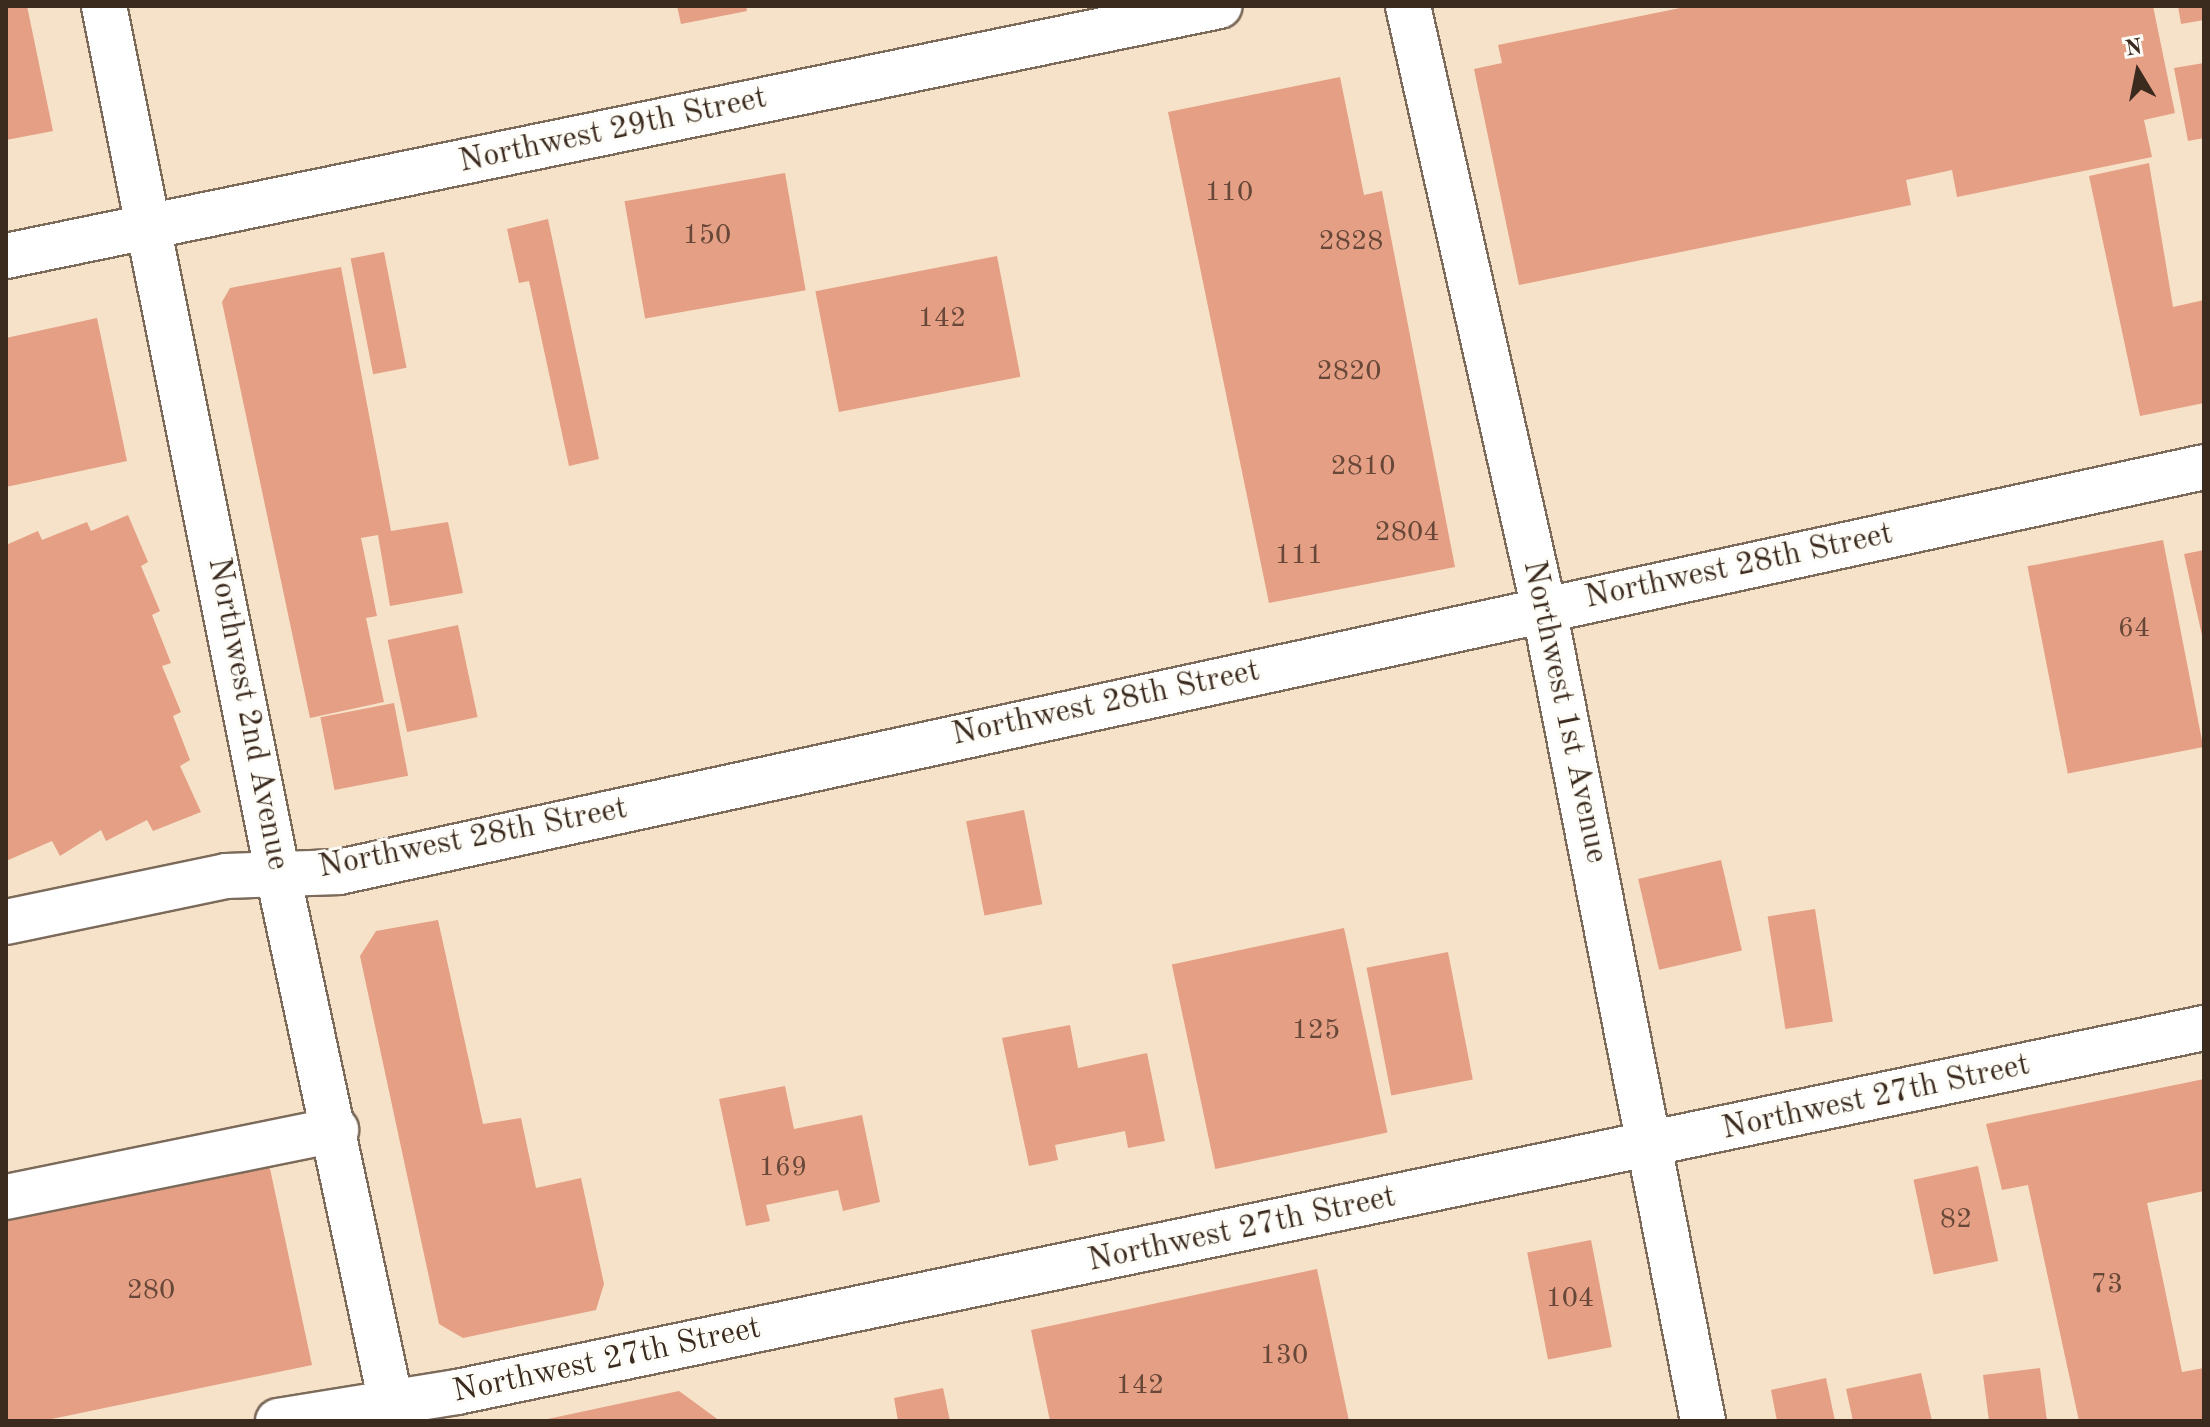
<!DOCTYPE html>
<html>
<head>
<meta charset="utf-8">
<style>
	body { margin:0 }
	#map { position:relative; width:2210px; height:1427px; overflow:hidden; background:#f5e2c8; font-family:"Old Standard TT",serif }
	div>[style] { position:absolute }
	.building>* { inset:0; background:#e59f84; transform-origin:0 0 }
	.roads { filter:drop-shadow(2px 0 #7c6a5a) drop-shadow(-2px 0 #7c6a5a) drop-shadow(0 2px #7c6a5a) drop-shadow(0 -2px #7c6a5a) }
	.minor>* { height:44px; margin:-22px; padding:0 22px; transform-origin:22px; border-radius:22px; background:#fff }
	.tertiary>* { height:44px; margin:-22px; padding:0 22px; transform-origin:22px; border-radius:22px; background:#fff }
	span { translate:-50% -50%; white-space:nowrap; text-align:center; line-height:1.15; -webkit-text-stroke:6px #fdfcf7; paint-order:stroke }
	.number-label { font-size:28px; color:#664738 }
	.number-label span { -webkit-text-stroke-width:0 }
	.street-label { font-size:32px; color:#3b2a1e }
	.frame { position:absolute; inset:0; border:8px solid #3b2a1e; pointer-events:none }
	.north { position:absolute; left:2098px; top:32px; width:80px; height:80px; -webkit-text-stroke:6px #fdfcf7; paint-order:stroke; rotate:350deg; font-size:22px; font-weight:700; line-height:32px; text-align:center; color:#3b2a1e }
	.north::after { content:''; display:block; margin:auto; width:28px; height:36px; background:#3b2a1e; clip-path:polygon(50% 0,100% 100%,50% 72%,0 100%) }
</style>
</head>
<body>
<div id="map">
	<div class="building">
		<i style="clip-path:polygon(6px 6px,27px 6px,53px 131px,6px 140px)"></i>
		<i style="clip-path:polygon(677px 6px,746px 6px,747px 11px,681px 24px)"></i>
		<i style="clip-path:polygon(1690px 6px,2153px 6px,2175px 113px,2144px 120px,2152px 157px,1957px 197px,1952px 170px,1906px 180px,1911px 205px,1519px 285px,1474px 69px,1502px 63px,1498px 45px)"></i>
		<i style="clip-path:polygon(2178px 6px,2204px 6px,2204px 20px,2181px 24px)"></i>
		<i style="clip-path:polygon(2204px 63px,2204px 138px,2188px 141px,2174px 68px)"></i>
		<i style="clip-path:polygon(1340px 77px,1364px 195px,1382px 191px,1455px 567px,1269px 603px,1168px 112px)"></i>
		<i style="clip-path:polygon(2149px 163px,2173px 307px,2204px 300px,2204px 403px,2140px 416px,2089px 176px)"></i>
		<i style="left:785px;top:173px;width:119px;height:163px;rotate:80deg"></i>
		<i style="clip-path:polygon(548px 219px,599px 459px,569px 466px,529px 281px,519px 283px,507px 229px)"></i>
		<i style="left:384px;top:252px;width:118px;height:34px;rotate:79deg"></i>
		<i style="left:997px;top:256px;width:123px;height:185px;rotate:79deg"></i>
		<i style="clip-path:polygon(341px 267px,391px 531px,448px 522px,463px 593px,390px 606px,378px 535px,361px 538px,377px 616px,366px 618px,384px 702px,310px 718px,222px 302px,230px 288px)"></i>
		<i style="clip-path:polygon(97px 318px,127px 461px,6px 487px,6px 338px)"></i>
		<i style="clip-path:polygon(128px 515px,148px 562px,141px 566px,160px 611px,152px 615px,171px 663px,162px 666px,181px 712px,173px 716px,190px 760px,180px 766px,201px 812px,153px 831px,147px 820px,106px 841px,101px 830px,60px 856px,52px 841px,6px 861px,6px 545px,38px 531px,42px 540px,87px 522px,91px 531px)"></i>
		<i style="left:2163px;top:540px;width:211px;height:138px;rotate:79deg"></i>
		<i style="clip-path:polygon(2204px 550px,2204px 640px,2203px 640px,2184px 554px)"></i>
		<i style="left:458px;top:625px;width:94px;height:72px;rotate:78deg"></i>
		<i style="left:394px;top:703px;width:74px;height:75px;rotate:79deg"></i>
		<i style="left:1024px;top:810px;width:96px;height:59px;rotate:79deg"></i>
		<i style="left:1721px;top:860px;width:93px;height:85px;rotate:77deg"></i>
		<i style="left:1815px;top:909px;width:114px;height:48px;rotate:81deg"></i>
		<i style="clip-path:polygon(438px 920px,483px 1124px,521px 1118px,536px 1188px,581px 1178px,604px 1284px,596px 1310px,463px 1338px,439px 1324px,360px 956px,376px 931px)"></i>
		<i style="left:1344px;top:928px;width:209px;height:176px;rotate:78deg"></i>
		<i style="left:1448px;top:952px;width:130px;height:83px;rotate:79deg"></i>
		<i style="clip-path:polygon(1070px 1025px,1078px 1068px,1147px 1053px,1165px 1141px,1128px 1148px,1125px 1131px,1055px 1145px,1058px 1160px,1029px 1166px,1002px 1038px)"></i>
		<i style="clip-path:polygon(2204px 1079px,2204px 1191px,2147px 1203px,2182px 1372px,2204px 1368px,2204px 1421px,2079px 1421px,2028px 1185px,2002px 1190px,1986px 1124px)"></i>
		<i style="clip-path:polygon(785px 1086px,794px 1129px,862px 1115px,880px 1202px,843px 1211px,838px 1190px,766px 1205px,770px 1221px,746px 1226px,719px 1099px)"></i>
		<i style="clip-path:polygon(269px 1164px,312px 1365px,42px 1421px,6px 1421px,6px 1218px)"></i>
		<i style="left:1978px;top:1166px;width:97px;height:66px;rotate:78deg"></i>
		<i style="left:1591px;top:1240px;width:109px;height:65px;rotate:79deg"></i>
		<i style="clip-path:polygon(1317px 1269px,1349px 1421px,1050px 1421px,1031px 1330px)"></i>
		<i style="clip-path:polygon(2040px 1368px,2047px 1421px,1989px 1421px,1983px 1375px)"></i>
		<i style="clip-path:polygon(1921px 1373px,1932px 1421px,1853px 1421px,1846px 1389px)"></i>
		<i style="clip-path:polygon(1826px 1378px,1835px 1421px,1777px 1421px,1771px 1390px)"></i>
		<i style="clip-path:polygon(943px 1388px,950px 1421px,898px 1421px,894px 1398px)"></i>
		<i style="clip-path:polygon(679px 1391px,720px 1421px,543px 1421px,543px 1420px)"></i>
	</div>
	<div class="roads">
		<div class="minor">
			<i style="left:1408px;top:6px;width:618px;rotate:77.29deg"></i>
			<i style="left:1544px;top:609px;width:827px;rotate:78.92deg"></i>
			<i style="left:6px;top:922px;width:225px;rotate:-11.8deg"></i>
			<i style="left:226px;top:876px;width:113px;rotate:-2deg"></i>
			<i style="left:339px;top:872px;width:1908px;rotate:-12.25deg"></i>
			<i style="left:6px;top:1197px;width:337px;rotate:-11.5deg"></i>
			<i style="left:278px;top:1421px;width:181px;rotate:-9.2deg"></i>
			<i style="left:457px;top:1392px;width:1785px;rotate:-11.77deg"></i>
		</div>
		<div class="tertiary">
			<i style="left:104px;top:6px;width:886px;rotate:78.68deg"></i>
			<i style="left:278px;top:875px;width:558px;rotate:77.91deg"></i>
			<i style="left:6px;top:256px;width:1239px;rotate:-11.64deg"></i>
		</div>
	</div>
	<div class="number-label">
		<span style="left:1229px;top:193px">110</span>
		<span style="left:707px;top:236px">150</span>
		<span style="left:1351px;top:242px">2828</span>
		<span style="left:942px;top:319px">142</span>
		<span style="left:1349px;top:372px">2820</span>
		<span style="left:1363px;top:467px">2810</span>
		<span style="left:1407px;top:533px">2804</span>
		<span style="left:1299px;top:556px">111</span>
		<span style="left:2134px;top:629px">64</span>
		<span style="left:1316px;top:1031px">125</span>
		<span style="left:783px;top:1168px">169</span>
		<span style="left:1956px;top:1220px">82</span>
		<span style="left:2107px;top:1285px">73</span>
		<span style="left:151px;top:1291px">280</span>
		<span style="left:1570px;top:1299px">104</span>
		<span style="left:1284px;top:1356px">130</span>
		<span style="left:1140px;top:1386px">142</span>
	</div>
	<div class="street-label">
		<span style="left:613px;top:131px;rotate:-12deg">Northwest 29th Street</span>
		<span style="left:1739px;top:567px;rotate:-12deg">Northwest 28th Street</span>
		<span style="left:1106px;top:704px;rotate:-12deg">Northwest 28th Street</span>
		<span style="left:1564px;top:712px;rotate:78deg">Northwest 1st Avenue</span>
		<span style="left:247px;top:714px;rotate:79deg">Northwest 2nd Avenue</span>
		<span style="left:473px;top:839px;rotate:-11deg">Northwest 28th Street</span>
		<span style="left:1876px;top:1098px;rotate:-12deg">Northwest 27th Street</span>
		<span style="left:1242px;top:1230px;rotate:-12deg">Northwest 27th Street</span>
		<span style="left:607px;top:1361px;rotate:-12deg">Northwest 27th Street</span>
	</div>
	<div class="frame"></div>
	<div class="north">N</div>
</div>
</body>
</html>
